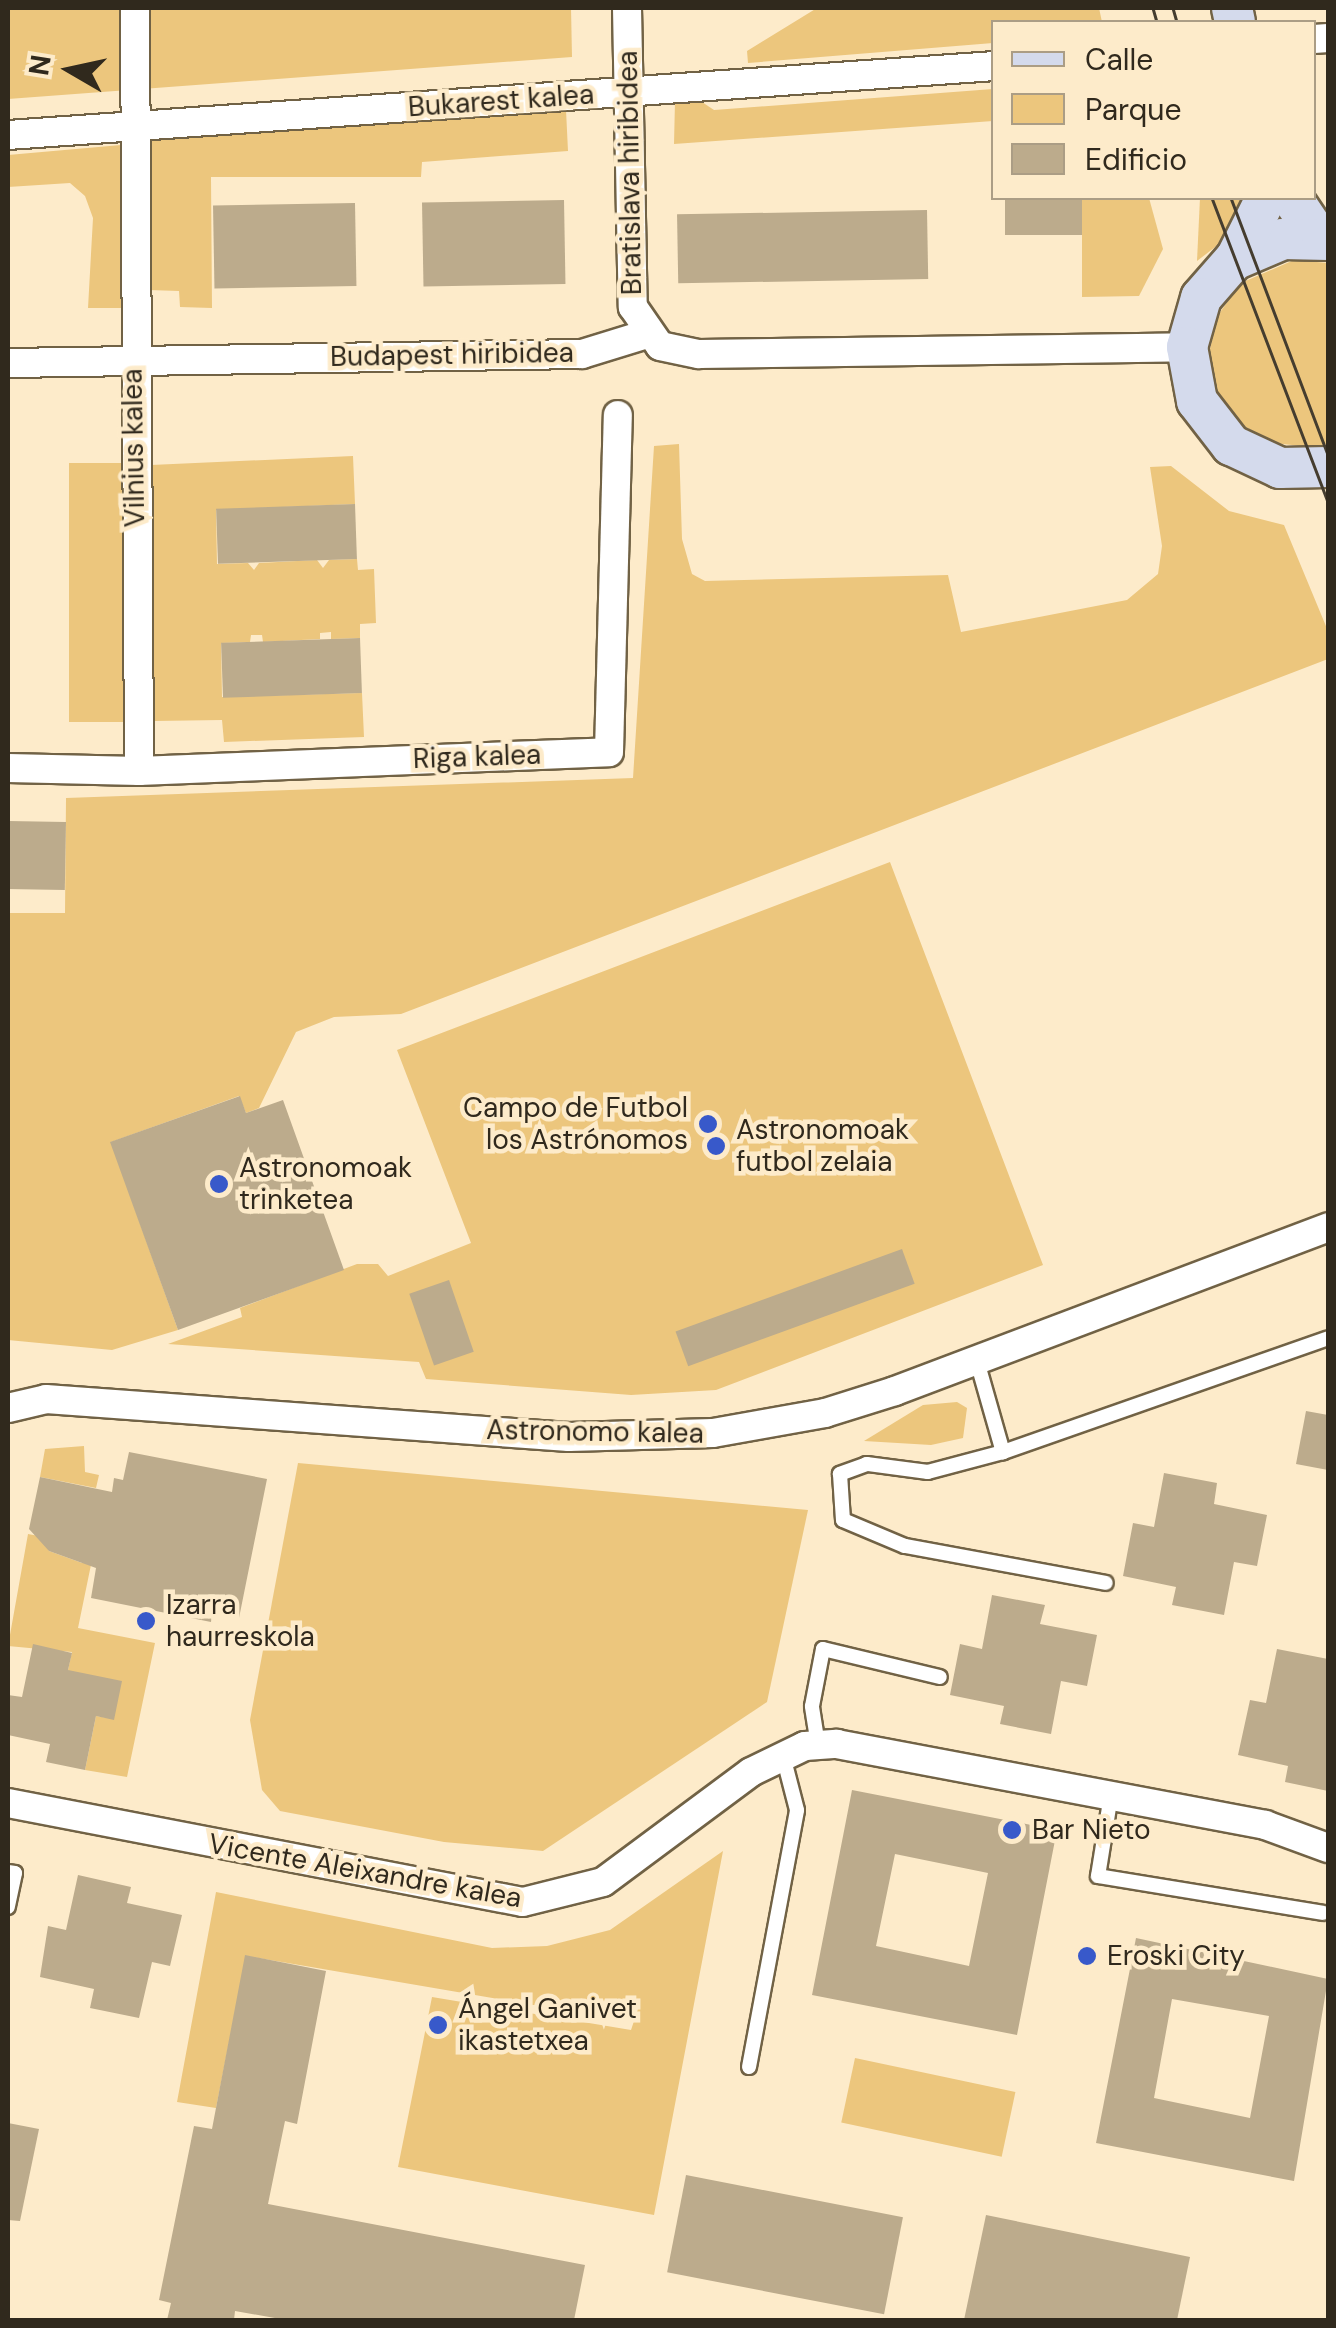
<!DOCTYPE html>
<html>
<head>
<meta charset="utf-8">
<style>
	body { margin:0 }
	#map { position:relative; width:1336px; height:2328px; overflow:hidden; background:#fdebca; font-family:"DM Sans",sans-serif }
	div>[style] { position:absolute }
	.green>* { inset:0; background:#ecc67d; transform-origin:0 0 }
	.building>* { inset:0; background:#bcab8c; transform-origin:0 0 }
	.roads { filter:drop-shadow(2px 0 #716245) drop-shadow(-2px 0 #716245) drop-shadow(0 2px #716245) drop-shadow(0 -2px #716245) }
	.lane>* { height:14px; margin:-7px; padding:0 7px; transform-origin:7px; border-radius:7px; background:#fff }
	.street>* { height:28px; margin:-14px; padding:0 14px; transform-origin:14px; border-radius:14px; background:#fff }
	.secondary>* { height:40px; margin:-20px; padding:0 20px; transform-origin:20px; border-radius:20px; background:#d4daec }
	.tram>* { height:2.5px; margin:-1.25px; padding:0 1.25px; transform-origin:1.25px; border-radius:1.25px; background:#453d2f }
	.dots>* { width:28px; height:28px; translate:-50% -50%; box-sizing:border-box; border:5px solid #fdebca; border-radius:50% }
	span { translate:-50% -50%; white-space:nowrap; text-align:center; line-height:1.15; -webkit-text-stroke:9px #fdebca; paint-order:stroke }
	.street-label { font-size:28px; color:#30291d }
	.poi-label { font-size:28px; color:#30291d }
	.right { translate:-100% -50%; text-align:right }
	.left { translate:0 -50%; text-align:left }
	.frame { position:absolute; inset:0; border:10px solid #30291d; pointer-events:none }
	.legend { position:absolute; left:991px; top:20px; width:325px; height:180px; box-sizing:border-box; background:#fdebca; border:2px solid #ab9d85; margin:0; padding:12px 18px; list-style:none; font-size:30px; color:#30291d }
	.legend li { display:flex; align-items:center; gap:20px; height:50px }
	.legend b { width:50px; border:2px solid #ab9d85 }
	.north { position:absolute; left:20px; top:20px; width:100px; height:100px; -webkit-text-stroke:8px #fdebca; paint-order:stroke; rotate:279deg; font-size:28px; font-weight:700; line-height:40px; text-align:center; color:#30291d }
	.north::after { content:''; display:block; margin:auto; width:35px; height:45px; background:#30291d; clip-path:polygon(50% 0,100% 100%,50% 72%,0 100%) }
</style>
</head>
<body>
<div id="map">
	<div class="green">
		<i style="clip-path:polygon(8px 8px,571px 8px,572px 57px,8px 99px)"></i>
		<i style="clip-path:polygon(817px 8px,1099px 8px,1102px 22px,994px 22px,993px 43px,748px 63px,747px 51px)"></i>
		<i style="clip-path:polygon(993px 89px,993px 121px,674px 144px,675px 101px,702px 102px,714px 110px)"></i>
		<i style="clip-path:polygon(566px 110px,568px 151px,422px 162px,421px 177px,211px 177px,212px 308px,180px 307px,179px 291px,149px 290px,148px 140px)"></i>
		<i style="clip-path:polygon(121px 145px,124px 308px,88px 308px,93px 218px,85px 196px,70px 183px,8px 187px,8px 155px)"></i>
		<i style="clip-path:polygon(1082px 198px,1149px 198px,1163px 249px,1139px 296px,1082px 297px)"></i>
		<i style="clip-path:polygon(1200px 198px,1255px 198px,1236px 231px,1197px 261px)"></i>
		<i style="clip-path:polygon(1294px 260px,1328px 263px,1328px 444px,1311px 447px,1273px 443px,1239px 423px,1217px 391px,1209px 353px,1218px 315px,1241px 283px)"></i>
		<i style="clip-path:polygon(679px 444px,682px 539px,692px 574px,705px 581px,948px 575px,961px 632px,1127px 600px,1158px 574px,1162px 546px,1150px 467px,1171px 466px,1229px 511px,1284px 525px,1328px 631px,1328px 659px,401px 1014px,334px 1017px,296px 1032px,259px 1108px,246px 1113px,239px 1096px,111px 1142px,178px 1330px,112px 1350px,8px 1340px,8px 913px,65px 913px,66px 798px,633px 778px,654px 446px)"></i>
		<i style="clip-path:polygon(353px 456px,355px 504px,216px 510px,217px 564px,248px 563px,254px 570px,259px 563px,317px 560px,323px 568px,329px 560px,357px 559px,358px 570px,374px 569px,376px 623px,360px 624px,360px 638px,331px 639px,331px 632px,320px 633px,320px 639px,263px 642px,262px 635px,251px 635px,250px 642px,221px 643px,222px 697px,362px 693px,364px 737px,224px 742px,222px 720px,154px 721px,151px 465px)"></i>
		<i style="left:69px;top:463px;width:57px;height:259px"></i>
		<i style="clip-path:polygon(890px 862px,1043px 1265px,716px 1390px,631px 1395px,426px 1379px,419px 1362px,168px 1344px,242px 1317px,240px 1308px,357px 1264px,378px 1264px,388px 1276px,471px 1243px,397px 1050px)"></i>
		<i style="clip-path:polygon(957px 1402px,967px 1408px,963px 1438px,931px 1445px,864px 1441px,923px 1405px)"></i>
		<i style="clip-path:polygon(84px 1446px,85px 1472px,99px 1475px,96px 1488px,40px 1477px,45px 1449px)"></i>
		<i style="clip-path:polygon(298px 1463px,808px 1510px,767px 1702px,543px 1851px,444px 1842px,280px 1811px,262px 1790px,250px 1720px)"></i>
		<i style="clip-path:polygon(28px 1534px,44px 1537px,49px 1551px,82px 1563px,93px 1555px,78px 1628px,155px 1643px,127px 1777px,85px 1770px,96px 1716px,114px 1719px,68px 1670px,72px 1652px,8px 1646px)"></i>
		<i style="clip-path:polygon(723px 1851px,654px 2215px,398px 2167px,432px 1997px,631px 2030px,638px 2009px,533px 2005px,246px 1956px,216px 2108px,177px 2102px,216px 1892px,492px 1948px,547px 1946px,610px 1930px)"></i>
		<i style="left:855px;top:2058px;width:164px;height:66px;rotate:12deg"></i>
	</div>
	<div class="building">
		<i style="left:1005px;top:198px;width:77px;height:37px"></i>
		<i style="left:564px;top:200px;width:84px;height:142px;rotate:89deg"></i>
		<i style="left:355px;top:203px;width:83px;height:142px;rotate:89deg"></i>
		<i style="left:927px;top:210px;width:69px;height:250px;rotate:89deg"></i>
		<i style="left:355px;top:504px;width:55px;height:139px;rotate:88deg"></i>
		<i style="left:360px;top:638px;width:55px;height:139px;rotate:88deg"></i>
		<i style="left:8px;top:821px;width:58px;height:68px;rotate:1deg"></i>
		<i style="clip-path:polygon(240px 1096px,246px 1113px,283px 1100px,344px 1270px,178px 1330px,110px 1142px)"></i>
		<i style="left:902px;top:1249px;width:37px;height:241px;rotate:70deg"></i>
		<i style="left:449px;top:1280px;width:76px;height:42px;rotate:71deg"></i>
		<i style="clip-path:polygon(1306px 1411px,1328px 1415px,1328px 1470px,1296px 1464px)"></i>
		<i style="clip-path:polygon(129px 1452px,267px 1479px,239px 1618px,212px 1612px,211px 1622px,91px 1598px,96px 1568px,49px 1551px,29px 1529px,40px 1477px,112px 1492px,114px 1478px,123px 1480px)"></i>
		<i style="clip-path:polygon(1164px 1473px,1217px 1483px,1214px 1504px,1267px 1515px,1257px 1566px,1234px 1562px,1224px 1615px,1172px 1605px,1176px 1587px,1123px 1576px,1133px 1523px,1154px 1527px)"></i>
		<i style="clip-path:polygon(992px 1595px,1045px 1605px,1040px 1624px,1097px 1635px,1087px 1686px,1061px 1681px,1051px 1734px,1000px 1724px,1004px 1706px,950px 1695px,960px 1644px,982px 1649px)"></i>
		<i style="clip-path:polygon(33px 1644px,72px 1653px,68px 1670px,122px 1681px,114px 1720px,96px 1716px,85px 1770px,46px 1762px,50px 1744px,8px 1735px,8px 1695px,22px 1697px)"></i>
		<i style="clip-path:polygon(1277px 1649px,1328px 1659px,1328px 1791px,1285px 1782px,1288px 1766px,1238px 1755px,1250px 1700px,1266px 1703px)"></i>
		<i style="clip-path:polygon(evenodd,852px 1790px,1057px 1830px,1017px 2035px,812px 1995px,852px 1790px,895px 1854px,988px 1873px,969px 1966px,876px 1946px,895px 1854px)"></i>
		<i style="clip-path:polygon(78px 1875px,131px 1887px,127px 1903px,182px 1915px,170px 1966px,152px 1962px,139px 2018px,90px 2008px,94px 1989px,40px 1977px,48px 1926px,66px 1930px)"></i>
		<i style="clip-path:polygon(evenodd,1136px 1938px,1328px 1979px,1294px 2181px,1096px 2143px,1136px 1938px,1172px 1999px,1269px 2016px,1250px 2118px,1154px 2098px,1172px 1999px)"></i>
		<i style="clip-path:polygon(245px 1955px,326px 1971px,297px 2124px,285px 2121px,268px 2204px,585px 2265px,574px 2320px,286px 2320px,235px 2311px,234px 2320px,167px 2320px,171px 2303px,159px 2300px,194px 2126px,212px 2129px)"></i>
		<i style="clip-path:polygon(8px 2123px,39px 2129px,20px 2221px,8px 2220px)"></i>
		<i style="left:686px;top:2175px;width:221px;height:99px;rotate:11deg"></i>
		<i style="clip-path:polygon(986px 2215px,1190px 2257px,1177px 2320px,964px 2320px)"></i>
	</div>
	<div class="roads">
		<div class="lane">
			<i style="left:977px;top:1361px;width:95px;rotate:74.1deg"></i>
			<i style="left:1003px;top:1452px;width:78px;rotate:165.1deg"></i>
			<i style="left:928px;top:1472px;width:62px;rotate:-172.5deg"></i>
			<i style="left:867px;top:1464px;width:29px;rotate:160deg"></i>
			<i style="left:840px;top:1474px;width:46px;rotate:86.3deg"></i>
			<i style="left:843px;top:1520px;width:67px;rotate:22.8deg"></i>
			<i style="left:905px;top:1546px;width:204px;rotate:10.4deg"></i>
			<i style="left:1003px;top:1452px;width:344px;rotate:-19.3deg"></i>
			<i style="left:818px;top:1745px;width:39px;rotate:-99deg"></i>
			<i style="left:812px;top:1706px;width:58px;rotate:-79.1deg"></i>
			<i style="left:823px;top:1649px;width:120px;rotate:13.5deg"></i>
			<i style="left:1111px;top:1795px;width:82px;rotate:99.1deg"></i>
			<i style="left:1098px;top:1876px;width:228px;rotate:9.3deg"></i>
			<i style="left:8px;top:1872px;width:7px;rotate:8deg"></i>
			<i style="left:15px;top:1873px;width:35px;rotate:102deg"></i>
			<i style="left:749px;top:2067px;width:261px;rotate:-79.4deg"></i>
			<i style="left:797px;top:1810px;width:56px;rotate:-104.5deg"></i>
		</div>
		<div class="street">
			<i style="left:135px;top:8px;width:763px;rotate:89.7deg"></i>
			<i style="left:627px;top:8px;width:299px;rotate:88.9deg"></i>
			<i style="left:633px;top:307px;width:47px;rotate:55.3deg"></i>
			<i style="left:660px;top:346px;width:40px;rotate:12deg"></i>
			<i style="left:699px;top:354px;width:488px;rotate:-0.8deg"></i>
			<i style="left:1314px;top:39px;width:14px;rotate:-4deg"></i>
			<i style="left:8px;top:135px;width:988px;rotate:-4deg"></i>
			<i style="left:8px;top:363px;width:574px;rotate:-0.9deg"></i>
			<i style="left:582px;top:354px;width:68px;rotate:-17.1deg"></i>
			<i style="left:8px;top:768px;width:131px;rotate:1.3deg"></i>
			<i style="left:139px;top:771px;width:470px;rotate:-2.3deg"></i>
			<i style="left:609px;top:752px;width:337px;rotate:-88.5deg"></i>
			<i style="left:8px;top:1408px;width:39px;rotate:-13deg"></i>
			<i style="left:46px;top:1399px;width:524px;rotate:4.16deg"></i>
			<i style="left:569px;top:1437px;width:144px;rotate:-1.6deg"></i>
			<i style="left:713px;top:1433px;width:114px;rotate:-10.1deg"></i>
			<i style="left:825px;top:1413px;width:73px;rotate:-17.4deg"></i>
			<i style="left:895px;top:1391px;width:463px;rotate:-20.7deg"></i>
			<i style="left:8px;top:1803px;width:524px;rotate:10.88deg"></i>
			<i style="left:523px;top:1902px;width:82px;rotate:-14deg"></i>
			<i style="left:603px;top:1882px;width:184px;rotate:-36.6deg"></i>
			<i style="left:751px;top:1772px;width:60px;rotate:-25.7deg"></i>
			<i style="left:805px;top:1746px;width:32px;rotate:-4deg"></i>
			<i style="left:837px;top:1744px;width:436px;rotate:10.7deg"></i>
			<i style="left:1265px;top:1825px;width:67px;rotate:20.1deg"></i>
		</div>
		<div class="secondary">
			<i style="left:1232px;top:8px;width:14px;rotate:78deg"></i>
			<i style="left:1292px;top:198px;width:48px;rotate:56deg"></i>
			<i style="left:1328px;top:240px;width:45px;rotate:-178.7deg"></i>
			<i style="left:1283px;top:239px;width:53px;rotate:156.8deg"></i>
			<i style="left:1234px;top:260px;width:50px;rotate:131deg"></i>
			<i style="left:1201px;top:298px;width:51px;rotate:105.9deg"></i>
			<i style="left:1187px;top:347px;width:55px;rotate:79.5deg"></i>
			<i style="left:1197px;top:401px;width:56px;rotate:52.3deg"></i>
			<i style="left:1231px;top:445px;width:54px;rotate:25.1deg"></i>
			<i style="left:1280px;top:468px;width:48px;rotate:-1.2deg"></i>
			<i style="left:1236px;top:258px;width:67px;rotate:-63.4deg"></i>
		</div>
	</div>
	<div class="tram">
		<i style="left:1153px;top:8px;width:15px;rotate:74deg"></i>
		<i style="left:1173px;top:8px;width:15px;rotate:74deg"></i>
		<i style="left:1212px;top:198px;width:325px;rotate:69.1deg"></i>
		<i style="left:1231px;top:198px;width:275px;rotate:69.3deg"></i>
	</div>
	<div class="dots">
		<i style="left:708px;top:1124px;background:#3859ca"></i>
		<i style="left:716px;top:1146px;background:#3859ca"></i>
		<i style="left:219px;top:1184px;background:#3859ca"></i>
		<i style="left:146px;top:1621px;background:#3859ca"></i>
		<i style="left:1012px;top:1830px;background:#3859ca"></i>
		<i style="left:1087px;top:1956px;background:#3859ca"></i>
		<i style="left:438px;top:2025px;background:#3859ca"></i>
	</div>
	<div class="street-label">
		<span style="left:501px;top:101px;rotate:-4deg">Bukarest kalea</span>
		<span style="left:630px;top:173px;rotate:-91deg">Bratislava hiribidea</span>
		<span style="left:452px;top:355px;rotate:-1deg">Budapest hiribidea</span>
		<span style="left:134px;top:448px;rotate:-91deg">Vilnius kalea</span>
		<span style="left:477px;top:757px;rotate:-2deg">Riga kalea</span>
		<span style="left:595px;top:1432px;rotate:1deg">Astronomo kalea</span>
		<span style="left:365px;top:1871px;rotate:10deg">Vicente Aleixandre kalea</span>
	</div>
	<div class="poi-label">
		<span class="right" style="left:688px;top:1124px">Campo de Futbol<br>los Astrónomos</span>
		<span class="left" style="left:736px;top:1146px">Astronomoak<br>futbol zelaia</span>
		<span class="left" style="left:239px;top:1184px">Astronomoak<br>trinketea</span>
		<span class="left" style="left:166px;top:1621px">Izarra<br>haurreskola</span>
		<span class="left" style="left:1032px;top:1830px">Bar Nieto</span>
		<span class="left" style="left:1107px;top:1956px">Eroski City</span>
		<span class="left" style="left:458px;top:2025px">Ángel Ganivet<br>ikastetxea</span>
	</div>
	<div class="frame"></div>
	<ul class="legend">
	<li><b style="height:12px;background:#d4daec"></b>Calle</li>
	<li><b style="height:28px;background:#ecc67d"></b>Parque</li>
	<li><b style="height:28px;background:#bcab8c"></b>Edificio</li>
	</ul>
	<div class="north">N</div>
</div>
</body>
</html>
